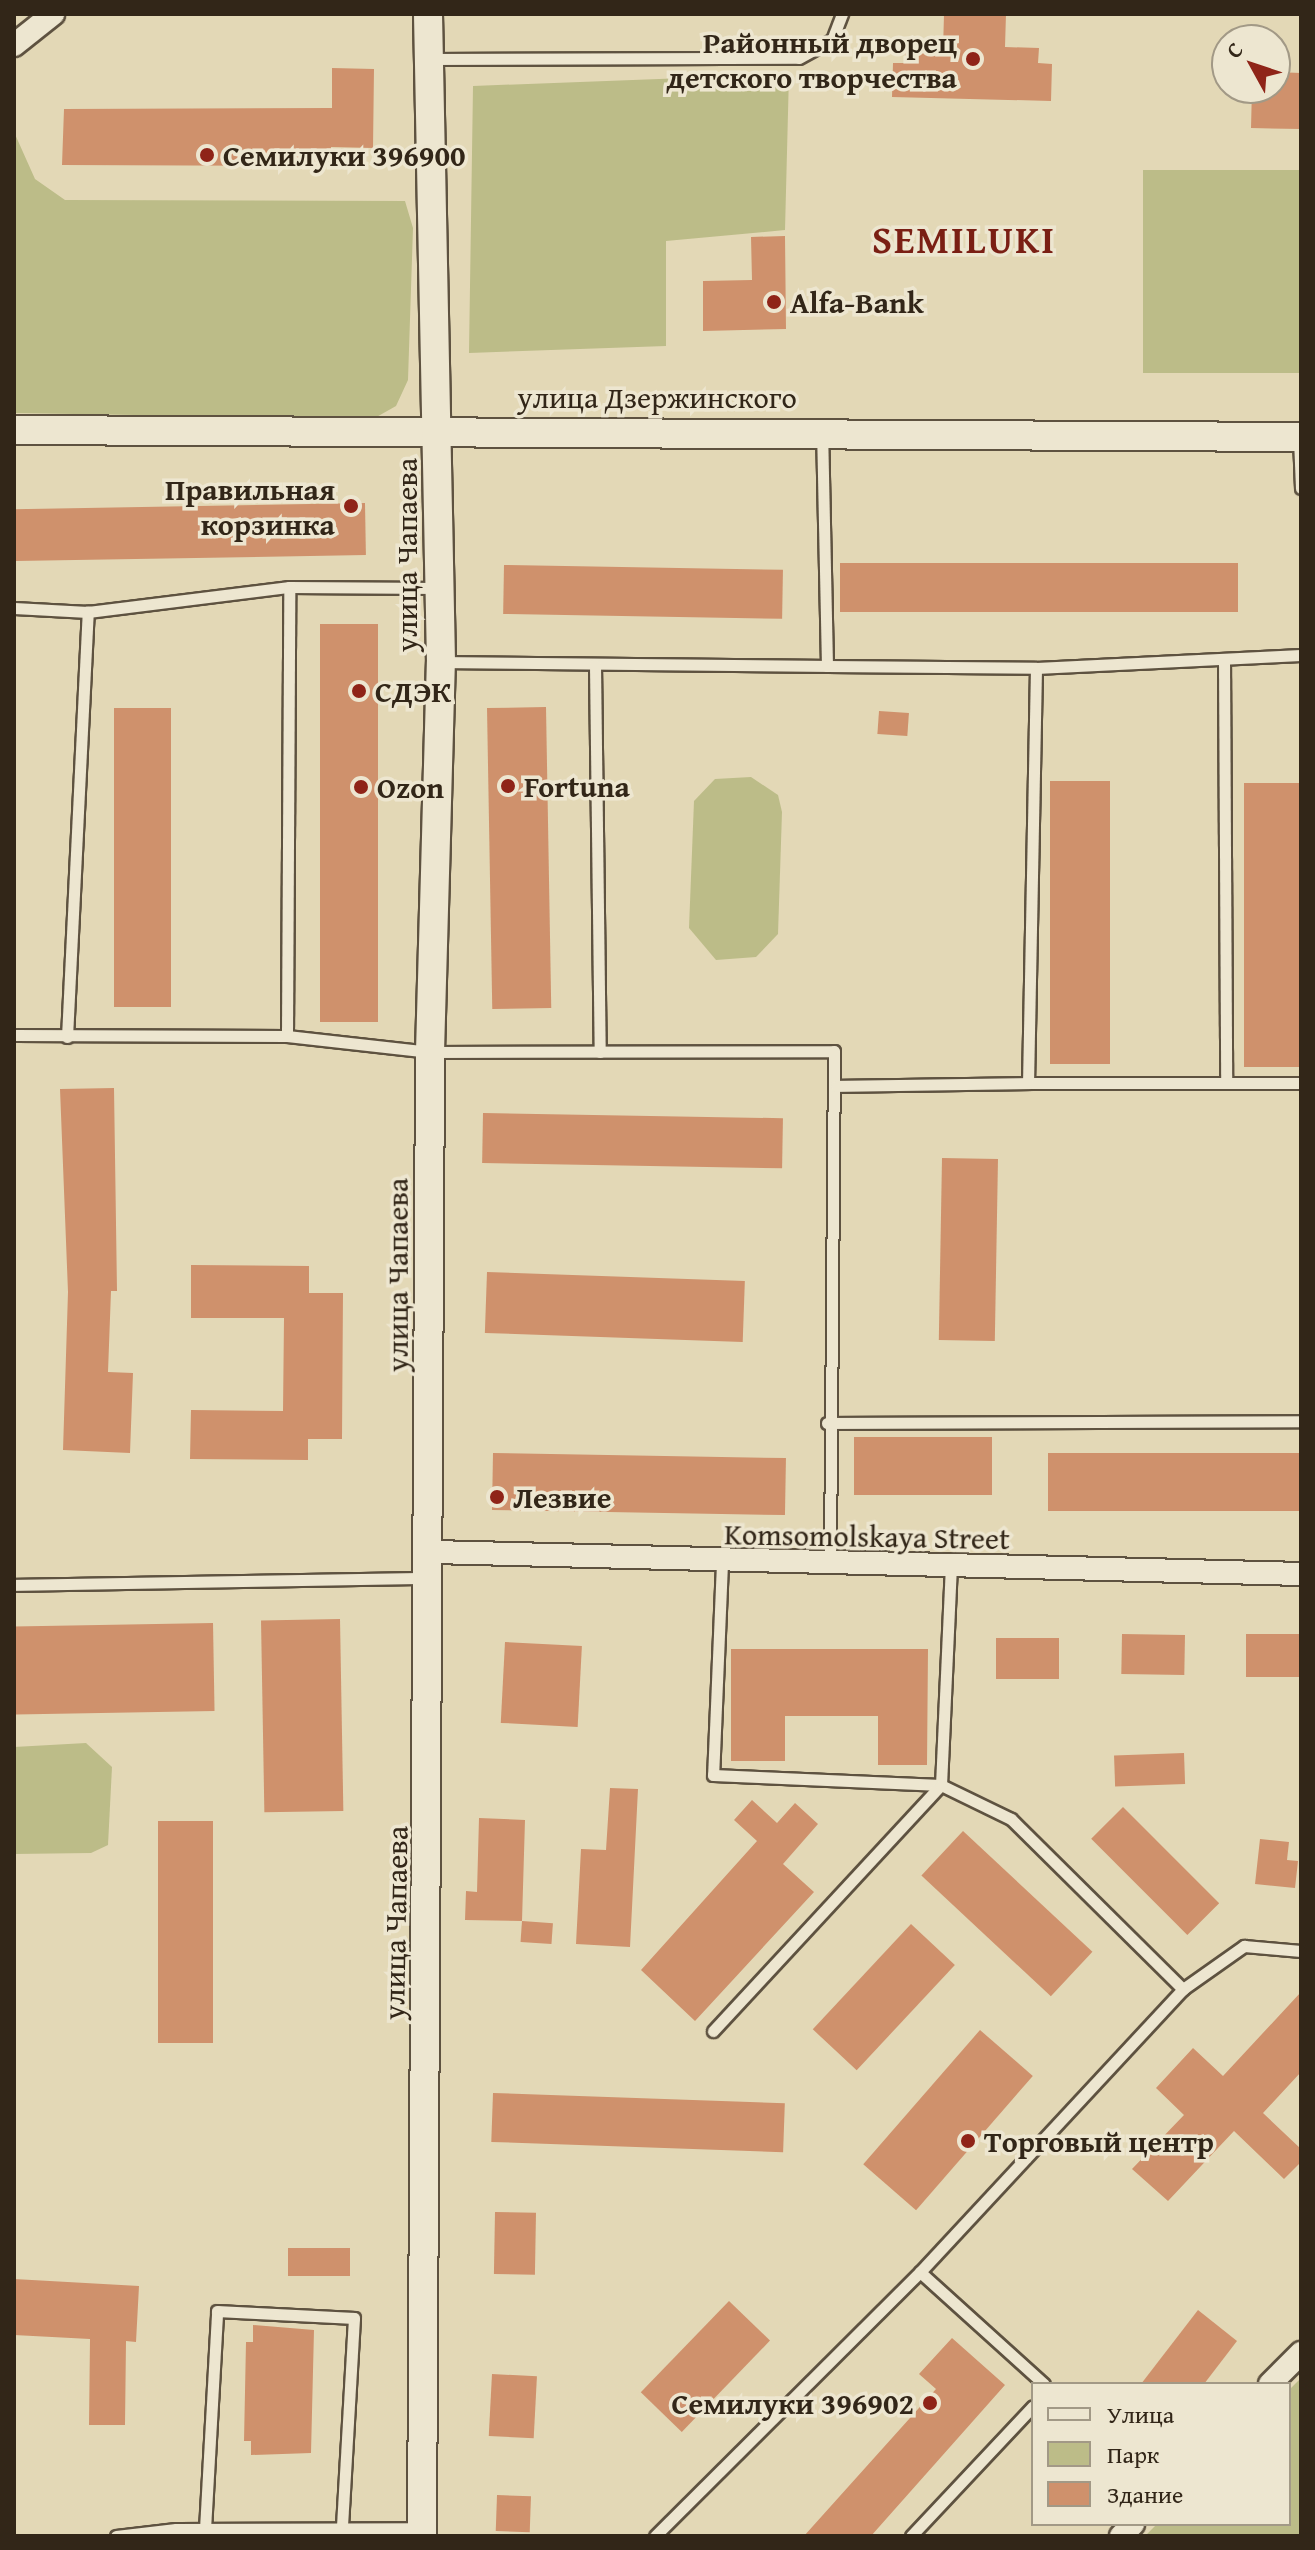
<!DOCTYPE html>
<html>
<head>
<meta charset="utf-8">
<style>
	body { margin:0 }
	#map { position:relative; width:1315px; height:2550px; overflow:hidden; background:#e3d8b6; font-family:"Gentium Book Plus",serif }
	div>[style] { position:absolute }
	.green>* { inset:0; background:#bcbc88; transform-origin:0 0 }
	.building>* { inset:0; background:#cf916c; transform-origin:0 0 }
	.roads { filter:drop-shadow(2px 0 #5e5240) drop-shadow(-2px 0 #5e5240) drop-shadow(0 2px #5e5240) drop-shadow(0 -2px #5e5240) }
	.service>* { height:11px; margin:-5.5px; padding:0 5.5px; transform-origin:5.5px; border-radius:5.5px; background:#ede6d0 }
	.minor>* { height:22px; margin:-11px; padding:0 11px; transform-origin:11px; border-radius:11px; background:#ede6d0 }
	.tertiary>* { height:28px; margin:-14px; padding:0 14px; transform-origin:14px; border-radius:14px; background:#ede6d0 }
	.dots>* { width:22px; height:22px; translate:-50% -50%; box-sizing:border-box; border:4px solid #ede6d0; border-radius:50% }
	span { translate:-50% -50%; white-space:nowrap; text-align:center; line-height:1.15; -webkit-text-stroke:7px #ede6d0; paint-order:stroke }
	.poi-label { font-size:30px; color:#322618; font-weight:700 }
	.right { translate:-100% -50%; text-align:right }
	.left { translate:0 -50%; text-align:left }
	.street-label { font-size:30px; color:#322618 }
	.district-label { font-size:38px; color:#7a1f14; font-weight:700; letter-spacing:2px }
	.frame { position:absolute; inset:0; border:16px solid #322618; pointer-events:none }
	.legend { position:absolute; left:1031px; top:2382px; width:260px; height:144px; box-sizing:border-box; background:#ede6d0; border:2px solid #a29986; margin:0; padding:10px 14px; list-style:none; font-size:24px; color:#322618 }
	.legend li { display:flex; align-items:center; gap:16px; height:40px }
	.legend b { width:40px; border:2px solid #a29986 }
	.north { position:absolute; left:1211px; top:24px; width:80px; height:80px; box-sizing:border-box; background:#ede6d0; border:2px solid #a29986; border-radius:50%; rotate:310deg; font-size:22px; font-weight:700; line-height:32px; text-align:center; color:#322618 }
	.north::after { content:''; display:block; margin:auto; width:28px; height:36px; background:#8f2418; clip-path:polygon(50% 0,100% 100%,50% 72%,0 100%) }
</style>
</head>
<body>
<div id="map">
	<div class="green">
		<i style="clip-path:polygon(789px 74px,785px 230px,666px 241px,666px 346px,469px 353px,473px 86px)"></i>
		<i style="clip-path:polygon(14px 132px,35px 179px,65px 200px,405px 201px,413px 228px,408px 380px,396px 406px,373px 419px,14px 413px)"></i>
		<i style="left:1301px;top:170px;width:203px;height:158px;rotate:90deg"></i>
		<i style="clip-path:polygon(751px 777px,778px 795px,782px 812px,778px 934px,756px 957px,716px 960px,689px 928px,694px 801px,715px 779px)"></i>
		<i style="clip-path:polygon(86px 1743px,112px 1767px,108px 1845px,91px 1853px,14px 1854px,14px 1747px)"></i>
		<i style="clip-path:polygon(1301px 2378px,1301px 2536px,1145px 2536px,1157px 2524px,1289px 2524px,1289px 2390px)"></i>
	</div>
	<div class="building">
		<i style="clip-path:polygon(944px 14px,1006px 14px,1005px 47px,1039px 48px,1038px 63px,1052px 64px,1051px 101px,892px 97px,893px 63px,905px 63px,905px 49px,943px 50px)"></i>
		<i style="clip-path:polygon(332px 68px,374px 69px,373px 148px,331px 147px,331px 166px,62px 165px,64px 109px,332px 108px)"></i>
		<i style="clip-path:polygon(1275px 72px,1301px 73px,1301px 129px,1251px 128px,1252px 88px,1275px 88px)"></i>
		<i style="clip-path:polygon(785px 236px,786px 329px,703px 331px,703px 281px,752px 280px,751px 237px)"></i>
		<i style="left:365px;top:503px;width:52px;height:351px;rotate:89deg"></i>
		<i style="left:840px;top:563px;width:398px;height:49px"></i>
		<i style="left:504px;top:565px;width:279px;height:49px;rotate:1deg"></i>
		<i style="left:320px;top:624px;width:58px;height:398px"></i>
		<i style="left:546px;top:707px;width:301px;height:59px;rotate:89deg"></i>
		<i style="left:114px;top:708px;width:57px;height:299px"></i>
		<i style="left:879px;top:711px;width:30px;height:23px;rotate:4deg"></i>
		<i style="left:1050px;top:781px;width:60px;height:283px"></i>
		<i style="left:1244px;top:783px;width:57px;height:284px"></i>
		<i style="clip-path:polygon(114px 1088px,117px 1291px,111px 1291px,108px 1372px,133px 1373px,130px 1453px,63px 1450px,68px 1292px,60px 1089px)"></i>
		<i style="left:483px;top:1113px;width:300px;height:50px;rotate:1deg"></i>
		<i style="left:942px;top:1158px;width:56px;height:182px;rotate:1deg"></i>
		<i style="clip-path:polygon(191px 1265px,309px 1266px,309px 1293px,343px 1293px,342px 1439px,308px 1439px,308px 1460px,190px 1459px,191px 1410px,283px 1411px,284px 1318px,191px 1318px)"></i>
		<i style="left:487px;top:1272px;width:258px;height:61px;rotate:2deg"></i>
		<i style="left:854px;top:1437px;width:138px;height:58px"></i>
		<i style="left:493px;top:1453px;width:293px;height:57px;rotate:1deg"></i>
		<i style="left:1301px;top:1453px;width:58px;height:253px;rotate:90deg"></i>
		<i style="left:340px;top:1619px;width:192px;height:79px;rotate:89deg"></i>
		<i style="left:213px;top:1623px;width:88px;height:199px;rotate:89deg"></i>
		<i style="left:1122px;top:1634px;width:63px;height:40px;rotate:1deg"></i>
		<i style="left:1246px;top:1634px;width:55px;height:43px"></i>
		<i style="left:996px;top:1638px;width:63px;height:41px"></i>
		<i style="left:505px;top:1642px;width:77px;height:81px;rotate:3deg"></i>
		<i style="clip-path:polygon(731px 1649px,928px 1649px,927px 1765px,878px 1765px,878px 1716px,785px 1716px,785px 1761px,731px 1761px)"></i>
		<i style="left:1184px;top:1753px;width:31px;height:70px;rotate:88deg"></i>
		<i style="clip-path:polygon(610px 1788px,638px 1789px,630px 1947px,576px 1944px,581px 1849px,606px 1850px)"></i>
		<i style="clip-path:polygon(752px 1800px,777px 1823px,795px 1803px,818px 1824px,783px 1864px,814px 1892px,695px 2021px,641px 1970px,757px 1841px,734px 1820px)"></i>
		<i style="left:1123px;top:1807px;width:136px;height:45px;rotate:45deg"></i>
		<i style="clip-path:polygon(479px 1818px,525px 1820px,522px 1921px,465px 1920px,466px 1891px,477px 1892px)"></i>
		<i style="left:158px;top:1821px;width:55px;height:222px"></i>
		<i style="left:963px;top:1831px;width:177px;height:61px;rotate:43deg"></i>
		<i style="clip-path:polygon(1260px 1839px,1289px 1842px,1287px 1860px,1298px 1861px,1295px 1888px,1255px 1884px)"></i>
		<i style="left:522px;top:1921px;width:31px;height:21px;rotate:4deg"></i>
		<i style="left:911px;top:1924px;width:60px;height:144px;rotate:43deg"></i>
		<i style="clip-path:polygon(1301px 1992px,1301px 2072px,1263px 2113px,1301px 2149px,1301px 2162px,1284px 2179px,1234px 2131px,1168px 2201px,1132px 2169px,1184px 2115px,1156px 2088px,1193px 2048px,1223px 2076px)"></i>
		<i style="left:980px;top:2030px;width:70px;height:178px;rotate:41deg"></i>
		<i style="left:493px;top:2093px;width:292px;height:49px;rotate:2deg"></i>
		<i style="left:495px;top:2212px;width:41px;height:62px;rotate:1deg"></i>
		<i style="left:350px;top:2248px;width:28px;height:62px;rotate:90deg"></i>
		<i style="clip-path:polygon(14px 2279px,139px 2286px,136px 2342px,126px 2341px,125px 2425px,89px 2425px,90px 2339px,14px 2335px)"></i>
		<i style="left:729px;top:2301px;width:57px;height:127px;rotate:44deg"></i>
		<i style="clip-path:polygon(1198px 2310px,1237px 2341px,1204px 2384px,1141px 2384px)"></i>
		<i style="clip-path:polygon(253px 2325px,314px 2330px,311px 2453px,251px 2455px,251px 2441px,244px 2441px,246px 2342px,253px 2342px)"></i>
		<i style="clip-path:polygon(952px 2338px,1005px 2385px,871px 2536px,804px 2536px,936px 2389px,919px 2374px)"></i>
		<i style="left:492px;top:2374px;width:45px;height:62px;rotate:3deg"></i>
		<i style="left:497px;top:2495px;width:34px;height:36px;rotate:2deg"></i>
	</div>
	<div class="roads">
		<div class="service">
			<i style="left:429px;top:59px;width:370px;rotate:-0.2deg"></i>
			<i style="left:799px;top:58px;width:38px;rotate:-29deg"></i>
			<i style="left:832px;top:40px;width:28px;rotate:-69deg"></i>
			<i style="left:1299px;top:438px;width:50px;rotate:87.7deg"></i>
			<i style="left:14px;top:608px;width:74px;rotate:3.1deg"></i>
			<i style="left:88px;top:612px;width:203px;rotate:-7.1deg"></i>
			<i style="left:289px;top:587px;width:150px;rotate:0.4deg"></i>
			<i style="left:1224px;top:659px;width:424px;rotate:89.7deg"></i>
			<i style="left:443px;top:662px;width:384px;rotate:0.6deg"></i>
			<i style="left:827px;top:666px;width:231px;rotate:-91.2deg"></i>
			<i style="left:595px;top:665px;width:387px;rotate:89.3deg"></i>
			<i style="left:827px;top:666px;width:209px;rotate:0.5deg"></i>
			<i style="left:1036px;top:668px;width:265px;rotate:-2.8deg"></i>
			<i style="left:1036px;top:668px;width:415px;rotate:91.1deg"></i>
			<i style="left:1028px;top:1083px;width:273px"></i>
			<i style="left:14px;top:1035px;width:273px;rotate:0.2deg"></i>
			<i style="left:287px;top:1036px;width:144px;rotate:6.4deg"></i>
			<i style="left:430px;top:1052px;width:404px;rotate:-0.1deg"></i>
			<i style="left:834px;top:1051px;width:515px;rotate:90.45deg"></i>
			<i style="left:287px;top:1036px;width:449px;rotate:-89.7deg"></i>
			<i style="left:67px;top:1037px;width:426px;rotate:-87.2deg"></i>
			<i style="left:836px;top:1086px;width:192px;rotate:-0.9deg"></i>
			<i style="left:827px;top:1423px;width:474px;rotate:-0.2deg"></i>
			<i style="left:722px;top:1563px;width:212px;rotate:92.4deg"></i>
			<i style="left:713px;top:1775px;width:228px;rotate:2.5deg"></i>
			<i style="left:941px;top:1785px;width:217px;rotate:-87.4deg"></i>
			<i style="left:14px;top:1585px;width:414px;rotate:-1deg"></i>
			<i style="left:713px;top:2031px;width:335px;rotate:-47.2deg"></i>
			<i style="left:941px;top:1785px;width:78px;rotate:25.9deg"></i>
			<i style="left:1011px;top:1819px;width:242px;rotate:44.7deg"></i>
			<i style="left:920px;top:2272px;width:386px;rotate:-47.1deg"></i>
			<i style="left:1183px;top:1989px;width:75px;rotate:-35.2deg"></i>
			<i style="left:1244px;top:1946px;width:57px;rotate:5deg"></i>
			<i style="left:205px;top:2529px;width:218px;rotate:-86.8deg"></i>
			<i style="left:217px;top:2311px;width:137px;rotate:2.9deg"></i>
			<i style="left:354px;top:2318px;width:210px;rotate:93.3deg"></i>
			<i style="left:116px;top:2536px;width:60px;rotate:-6.7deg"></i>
			<i style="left:176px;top:2529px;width:245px;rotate:-0.2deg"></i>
			<i style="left:655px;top:2536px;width:374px;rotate:-44.9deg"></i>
			<i style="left:920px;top:2272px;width:167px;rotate:42.1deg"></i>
			<i style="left:911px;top:2536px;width:178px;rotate:-46.8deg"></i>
		</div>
		<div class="minor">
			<i style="left:14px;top:45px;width:50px;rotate:-38.5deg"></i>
			<i style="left:433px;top:1552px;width:868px;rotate:1.45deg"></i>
			<i style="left:1270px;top:2384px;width:44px;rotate:-45deg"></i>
			<i style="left:1121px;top:2536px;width:17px;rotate:-45deg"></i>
		</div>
		<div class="tertiary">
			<i style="left:14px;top:430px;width:1287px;rotate:0.31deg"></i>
			<i style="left:422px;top:2536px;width:1484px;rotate:-89.69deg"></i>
			<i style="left:430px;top:1052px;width:390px;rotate:-88.4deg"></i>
			<i style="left:441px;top:662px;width:648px;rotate:-91.15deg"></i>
		</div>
	</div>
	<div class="dots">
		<i style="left:973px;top:59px;background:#8f2418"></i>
		<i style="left:207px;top:155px;background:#8f2418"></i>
		<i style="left:774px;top:302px;background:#8f2418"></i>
		<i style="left:351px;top:506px;background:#8f2418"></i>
		<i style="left:359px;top:691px;background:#8f2418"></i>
		<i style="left:508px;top:786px;background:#8f2418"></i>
		<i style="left:361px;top:787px;background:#8f2418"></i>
		<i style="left:497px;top:1497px;background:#8f2418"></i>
		<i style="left:968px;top:2141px;background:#8f2418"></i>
		<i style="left:930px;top:2403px;background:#8f2418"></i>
	</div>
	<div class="poi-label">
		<span class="right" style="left:957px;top:59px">Районный дворец<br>детского творчества</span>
		<span class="left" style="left:223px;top:155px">Семилуки 396900</span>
		<span class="left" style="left:790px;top:302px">Alfa-Bank</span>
		<span class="right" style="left:335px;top:506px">Правильная<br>корзинка</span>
		<span class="left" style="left:375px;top:691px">СДЭК</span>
		<span class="left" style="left:524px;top:786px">Fortuna</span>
		<span class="left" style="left:377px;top:787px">Ozon</span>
		<span class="left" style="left:513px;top:1497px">Лезвие</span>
		<span class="left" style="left:984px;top:2141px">Торговый центр</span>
		<span class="right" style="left:914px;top:2403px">Семилуки 396902</span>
	</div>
	<div class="street-label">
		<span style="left:657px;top:397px">улица Дзержинского</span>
		<span style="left:406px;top:555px;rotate:-90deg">улица Чапаева</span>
		<span style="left:397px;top:1275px;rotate:-90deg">улица Чапаева</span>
		<span style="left:867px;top:1536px;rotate:1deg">Komsomolskaya Street</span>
		<span style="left:395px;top:1923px;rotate:-89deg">улица Чапаева</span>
	</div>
	<div class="district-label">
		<span style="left:964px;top:240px">SEMILUKI</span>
	</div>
	<div class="frame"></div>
	<ul class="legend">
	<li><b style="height:10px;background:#ede6d0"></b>Улица</li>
	<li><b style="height:22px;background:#bcbc88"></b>Парк</li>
	<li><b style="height:22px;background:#cf916c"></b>Здание</li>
	</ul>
	<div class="north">С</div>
</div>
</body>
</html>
